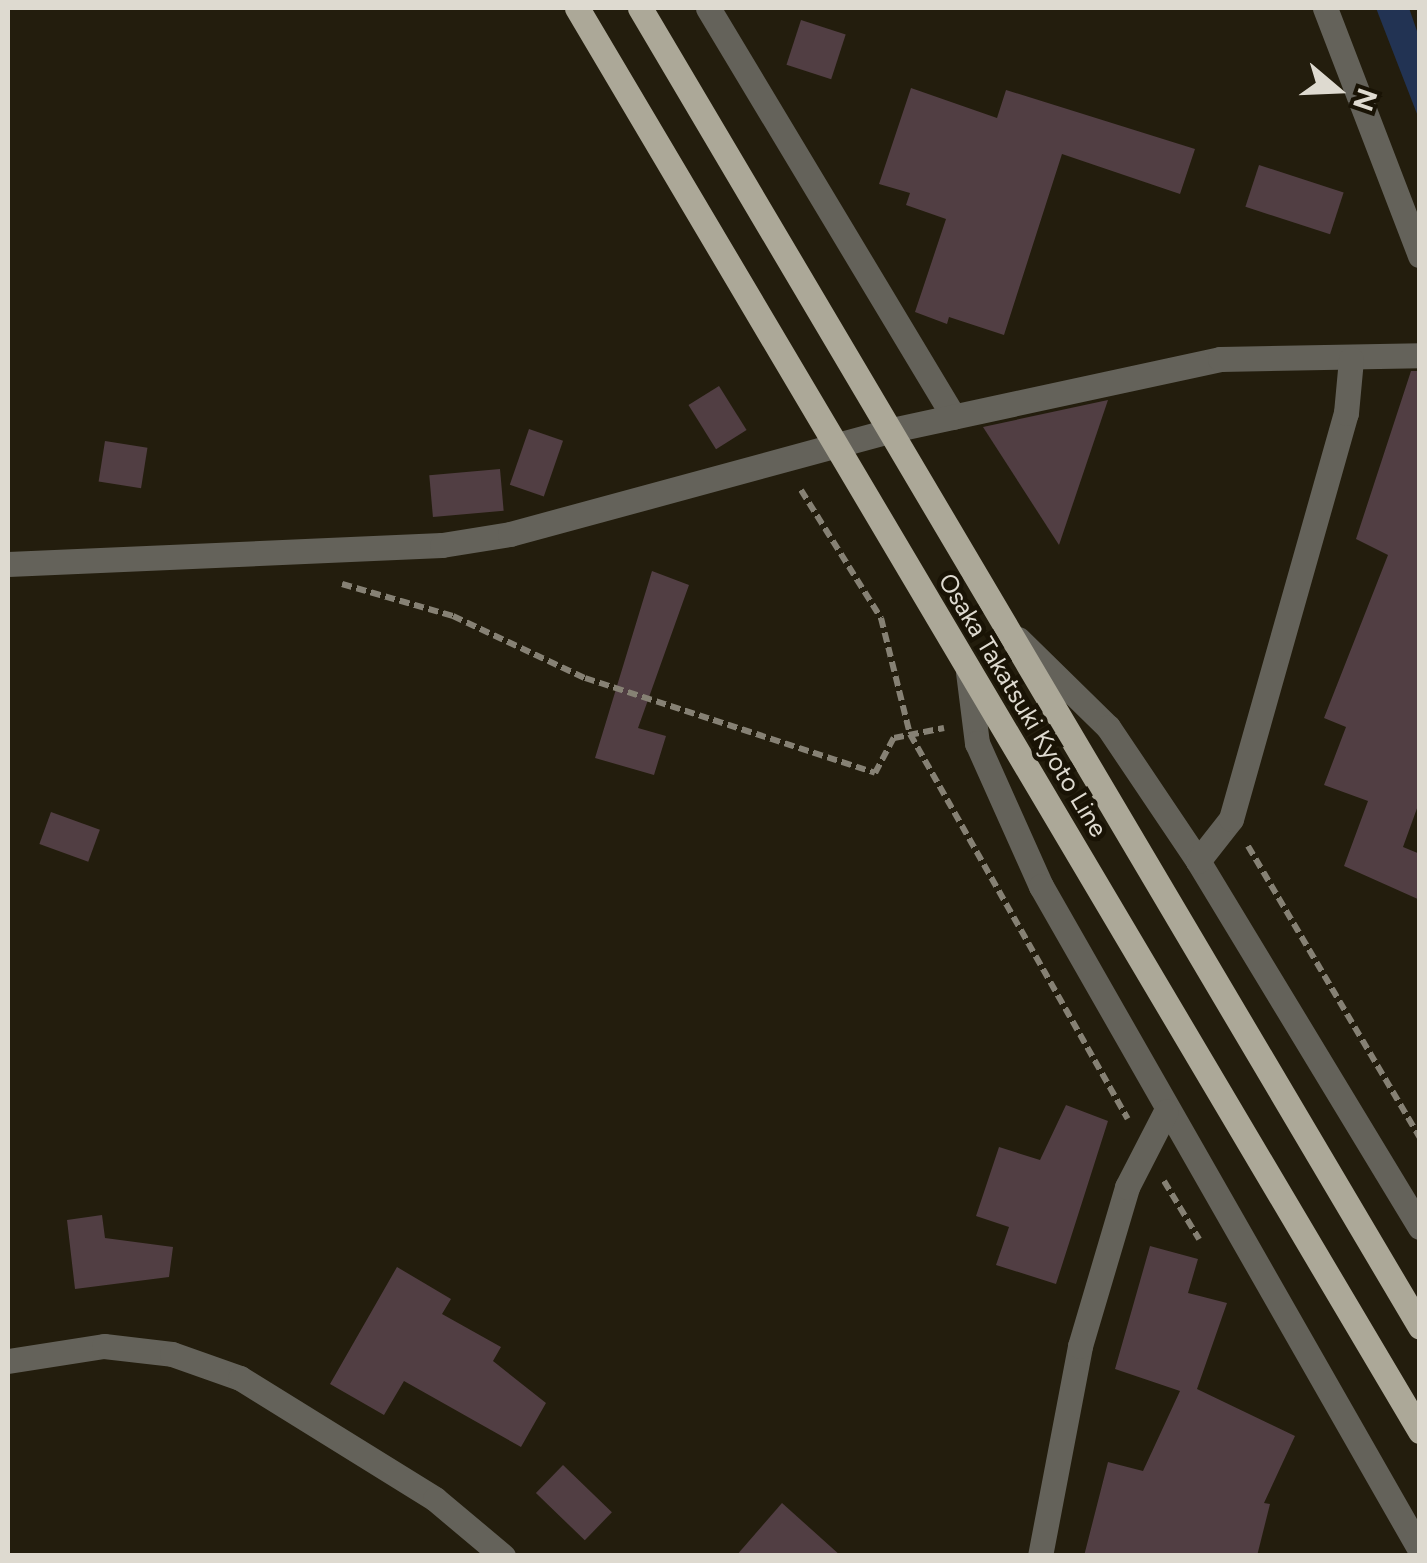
<!DOCTYPE html>
<html>
<head>
<meta charset="utf-8">
<style>
	body { margin:0 }
	#map { position:relative; width:1427px; height:1563px; overflow:hidden; background:#231d0d; font-family:Figtree,sans-serif }
	div>[style] { position:absolute }
	.water>* { inset:0; background:#223353 }
	.building>* { inset:0; background:#513e43; transform-origin:0 0 }
	.path>* { height:6px; margin-top:-3px; transform-origin:0; background:repeating-linear-gradient(90deg,#868174 0 10px,transparent 0 15px) }
	.minor>* { height:25px; margin:-12.5px; padding:0 12.5px; transform-origin:12.5px; border-radius:12.5px; background:#64625a }
	.major>* { height:25px; margin:-12.5px; padding:0 12.5px; transform-origin:12.5px; border-radius:12.5px; background:#aca898 }
	span { translate:-50% -50%; white-space:nowrap; text-align:center; line-height:1.15; -webkit-text-stroke:9px #191305; paint-order:stroke }
	.street-label { font-size:25px; color:#dedad0 }
	.frame { position:absolute; inset:0; border:10px solid #dedad0; pointer-events:none }
	.north { position:absolute; left:1287px; top:40px; width:100px; height:100px; -webkit-text-stroke:8px #191305; paint-order:stroke; rotate:109deg; font-size:28px; font-weight:700; line-height:40px; text-align:center; color:#dedad0 }
	.north::after { content:''; display:block; margin:auto; width:35px; height:45px; background:#dedad0; clip-path:polygon(50% 0,100% 100%,50% 72%,0 100%) }
</style>
</head>
<body>
<div id="map">
	<div class="water">
		<i style="clip-path:polygon(1376px 8px,1409px 8px,1419px 37px,1419px 119px)"></i>
	</div>
	<div class="building">
		<i style="left:801px;top:20px;width:47px;height:47px;rotate:18deg"></i>
		<i style="clip-path:polygon(911px 88px,997px 118px,1006px 90px,1195px 149px,1180px 194px,1062px 154px,1004px 335px,949px 317px,947px 324px,915px 312px,946px 219px,906px 205px,910px 193px,879px 184px)"></i>
		<i style="left:1259px;top:165px;width:89px;height:44px;rotate:18deg"></i>
		<i style="clip-path:polygon(1411px 371px,1420px 371px,1420px 800px,1403px 847px,1420px 854px,1420px 900px,1344px 866px,1368px 801px,1324px 785px,1346px 727px,1324px 718px,1388px 555px,1356px 539px)"></i>
		<i style="left:719px;top:386px;width:52px;height:36px;rotate:58deg"></i>
		<i style="clip-path:polygon(1108px 400px,1059px 545px,983px 427px)"></i>
		<i style="left:529px;top:429px;width:36px;height:59px;rotate:19deg"></i>
		<i style="left:105px;top:441px;width:43px;height:41px;rotate:9deg"></i>
		<i style="left:500px;top:469px;width:42px;height:71px;rotate:85deg"></i>
		<i style="clip-path:polygon(652px 571px,689px 585px,638px 728px,666px 736px,654px 775px,595px 758px)"></i>
		<i style="left:51px;top:812px;width:52px;height:34px;rotate:20deg"></i>
		<i style="clip-path:polygon(1066px 1105px,1108px 1121px,1056px 1284px,996px 1265px,1009px 1227px,976px 1216px,999px 1147px,1040px 1160px)"></i>
		<i style="clip-path:polygon(102px 1215px,105px 1238px,173px 1247px,169px 1277px,75px 1289px,67px 1220px)"></i>
		<i style="clip-path:polygon(1150px 1246px,1198px 1259px,1188px 1293px,1227px 1303px,1197px 1389px,1295px 1436px,1264px 1503px,1270px 1504px,1257px 1556px,1084px 1556px,1108px 1462px,1143px 1471px,1180px 1391px,1115px 1369px)"></i>
		<i style="clip-path:polygon(397px 1267px,451px 1299px,442px 1314px,501px 1347px,493px 1361px,546px 1403px,521px 1447px,404px 1381px,384px 1415px,330px 1384px)"></i>
		<i style="left:563px;top:1465px;width:68px;height:39px;rotate:44deg"></i>
		<i style="clip-path:polygon(782px 1503px,841px 1556px,736px 1556px)"></i>
	</div>
	<div class="path">
		<i style="left:801px;top:490px;width:151px;rotate:58deg"></i>
		<i style="left:881px;top:618px;width:120px;rotate:76deg"></i>
		<i style="left:910px;top:734px;width:442px;rotate:60.5deg"></i>
		<i style="left:342px;top:584px;width:116px;rotate:16.1deg"></i>
		<i style="left:453px;top:616px;width:146px;rotate:25.2deg"></i>
		<i style="left:585px;top:678px;width:305px;rotate:18.1deg"></i>
		<i style="left:875px;top:773px;width:40px;rotate:-62deg"></i>
		<i style="left:894px;top:738px;width:51px;rotate:-11.3deg"></i>
		<i style="left:1248px;top:846px;width:339px;rotate:59.5deg"></i>
		<i style="left:1164px;top:1181px;width:68px;rotate:58.9deg"></i>
	</div>
	<div class="minor">
		<i style="left:708px;top:8px;width:477px;rotate:59deg"></i>
		<i style="left:1325px;top:8px;width:265px;rotate:69deg"></i>
		<i style="left:8px;top:564px;width:434px;rotate:-2.5deg"></i>
		<i style="left:442px;top:545px;width:69px;rotate:-9.2deg"></i>
		<i style="left:510px;top:534px;width:396px;rotate:-15.2deg"></i>
		<i style="left:892px;top:430px;width:336px;rotate:-12.2deg"></i>
		<i style="left:1220px;top:359px;width:200px;rotate:-1.1deg"></i>
		<i style="left:1018px;top:639px;width:126px;rotate:44.4deg"></i>
		<i style="left:1108px;top:727px;width:161px;rotate:56.1deg"></i>
		<i style="left:1198px;top:861px;width:428px;rotate:58.8deg"></i>
		<i style="left:968px;top:672px;width:72px;rotate:82.8deg"></i>
		<i style="left:977px;top:743px;width:157px;rotate:65.9deg"></i>
		<i style="left:1041px;top:886px;width:765px;rotate:60.28deg"></i>
		<i style="left:1198px;top:861px;width:53px;rotate:-51.8deg"></i>
		<i style="left:1231px;top:819px;width:422px;rotate:-74.2deg"></i>
		<i style="left:1346px;top:413px;width:54px;rotate:-84.7deg"></i>
		<i style="left:8px;top:1361px;width:97px;rotate:-8.9deg"></i>
		<i style="left:104px;top:1346px;width:68px;rotate:6.7deg"></i>
		<i style="left:172px;top:1354px;width:72px;rotate:19.4deg"></i>
		<i style="left:240px;top:1378px;width:229px;rotate:31.8deg"></i>
		<i style="left:435px;top:1499px;width:89px;rotate:40deg"></i>
		<i style="left:1040px;top:1556px;width:214px;rotate:-79.2deg"></i>
		<i style="left:1080px;top:1346px;width:166px;rotate:-73.5deg"></i>
		<i style="left:1127px;top:1187px;width:85px;rotate:-62.8deg"></i>
	</div>
	<div class="major">
		<i style="left:577px;top:8px;width:1654px;rotate:59.36deg"></i>
		<i style="left:640px;top:8px;width:1532px;rotate:59.4deg"></i>
	</div>
	<div class="street-label">
		<span style="left:1023px;top:705px;rotate:59deg">Osaka Takatsuki Kyoto Line</span>
	</div>
	<div class="frame"></div>
	<div class="north">N</div>
</div>
</body>
</html>
